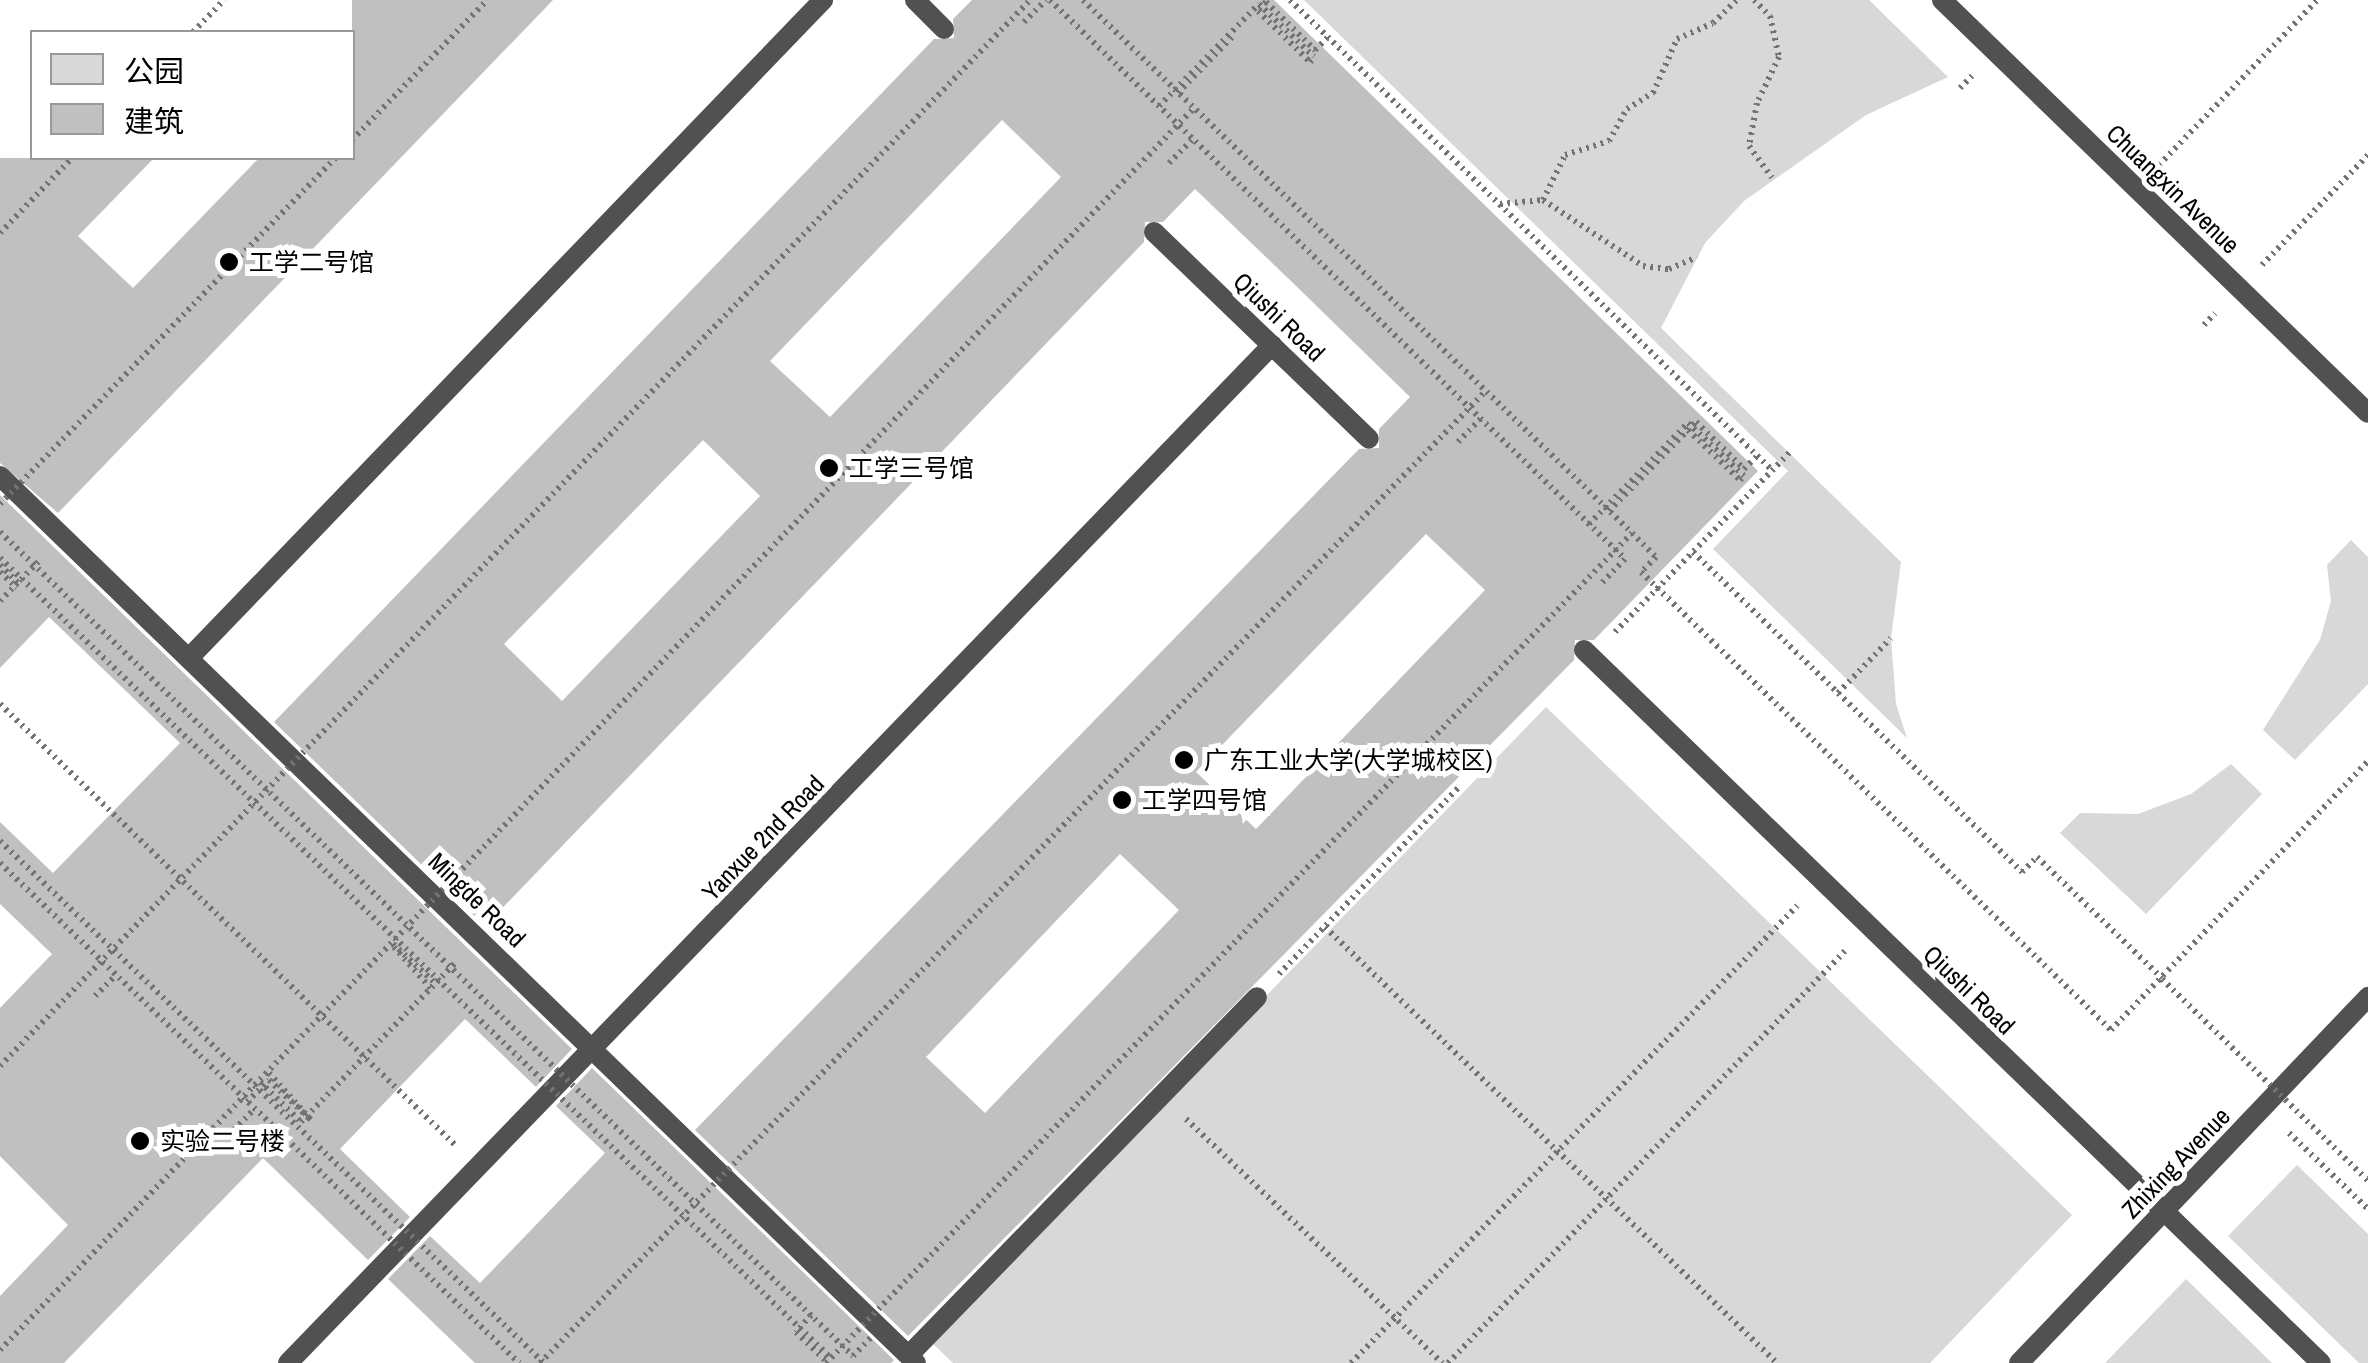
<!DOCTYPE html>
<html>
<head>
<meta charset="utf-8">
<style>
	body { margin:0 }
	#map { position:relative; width:2368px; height:1363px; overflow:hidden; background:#fff; font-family:"Archivo Narrow","Noto Sans SC",sans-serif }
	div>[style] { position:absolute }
	.green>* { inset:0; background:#d8d8d8 }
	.building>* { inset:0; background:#c0c0c0 }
	.path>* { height:6px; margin-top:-3px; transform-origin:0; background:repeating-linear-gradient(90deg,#737373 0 2.5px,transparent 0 7.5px) }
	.service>* { height:20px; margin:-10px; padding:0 10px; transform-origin:10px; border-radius:10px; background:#515151 }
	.path-bridge>* { height:6px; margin-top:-3px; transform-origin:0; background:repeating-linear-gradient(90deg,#737373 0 2.5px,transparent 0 7.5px) }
	.dots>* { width:28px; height:28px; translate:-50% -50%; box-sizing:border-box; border:5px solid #fff; border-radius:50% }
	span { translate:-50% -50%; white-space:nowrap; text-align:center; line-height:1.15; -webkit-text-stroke:10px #fff; paint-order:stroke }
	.street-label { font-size:25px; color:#000 }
	.poi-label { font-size:25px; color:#000 }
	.left { translate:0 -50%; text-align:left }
	.legend { position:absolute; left:30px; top:30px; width:325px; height:130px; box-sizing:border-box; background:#fff; border:2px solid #999; margin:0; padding:12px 18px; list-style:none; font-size:30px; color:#000 }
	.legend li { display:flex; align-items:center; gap:20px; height:50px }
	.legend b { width:50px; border:2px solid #999 }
</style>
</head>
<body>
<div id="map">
	<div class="green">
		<i style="clip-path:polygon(1304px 0,1869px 0,1948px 77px,1866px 115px,1744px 201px,1705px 243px,1661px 328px,1901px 562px,1891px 638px,1896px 704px,1907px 738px,1713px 549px,1788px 471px)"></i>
		<i style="clip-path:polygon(2351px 540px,2368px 557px,2368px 684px,2295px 760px,2263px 730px,2320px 640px,2331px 601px,2327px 565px)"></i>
		<i style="clip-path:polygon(1546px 707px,2072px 1215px,1930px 1363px,953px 1363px,931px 1342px)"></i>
		<i style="clip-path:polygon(2231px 764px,2262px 794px,2146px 914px,2060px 833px,2080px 813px,2138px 814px,2191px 794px)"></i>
		<i style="clip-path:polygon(2297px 1165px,2368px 1234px,2368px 1363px,2359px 1363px,2228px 1236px)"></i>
		<i style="clip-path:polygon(2186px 1279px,2272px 1363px,2105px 1363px)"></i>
	</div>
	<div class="building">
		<i style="clip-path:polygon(352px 0,553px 0,58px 513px,0 463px,0 158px,154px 158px,78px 236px,133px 288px,259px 158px,352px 158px)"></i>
		<i style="clip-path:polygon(evenodd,972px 0,1274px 0,1758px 471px,1594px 640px,1575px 640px,1574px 660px,908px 1336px,695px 1130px,1359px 449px,1379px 448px,1379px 429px,1410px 397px,1291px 281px,1195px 189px,1163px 222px,1145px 222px,1144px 242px,485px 926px,274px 722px,934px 39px,954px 38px,953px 19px,972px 0,1002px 120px,1061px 177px,830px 417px,770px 361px,1002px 120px,972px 0,703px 440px,760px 496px,562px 701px,504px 644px,703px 440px,972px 0,1426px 534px,1485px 590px,1256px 829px,1196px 772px,1426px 534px,972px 0,1120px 854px,1179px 910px,985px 1113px,926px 1057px,1120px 854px)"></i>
		<i style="clip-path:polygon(0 495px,572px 1049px,536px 1087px,465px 1019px,340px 1149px,410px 1217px,368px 1260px,263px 1158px,64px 1363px,0 1363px,0 1296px,68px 1225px,0 1156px,0 1008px,52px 954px,0 904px,0 822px,53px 873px,180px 743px,49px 617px,0 668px)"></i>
		<i style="clip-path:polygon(592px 1068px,894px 1360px,891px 1363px,475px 1363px,388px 1279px,430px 1236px,480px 1283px,605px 1153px,556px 1106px)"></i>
	</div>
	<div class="path">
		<i style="left:1050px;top:0;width:802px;rotate:44.19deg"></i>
		<i style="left:1625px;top:559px;width:33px;rotate:134deg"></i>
		<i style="left:1290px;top:0;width:673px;rotate:44.28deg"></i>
		<i style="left:1754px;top:0;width:23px;rotate:45deg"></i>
		<i style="left:1770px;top:16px;width:42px;rotate:77.6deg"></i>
		<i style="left:1779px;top:57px;width:51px;rotate:115.6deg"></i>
		<i style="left:1757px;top:103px;width:44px;rotate:100.5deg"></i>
		<i style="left:1749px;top:146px;width:39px;rotate:54deg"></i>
		<i style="left:1259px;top:9px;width:10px;rotate:-45deg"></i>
		<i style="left:1266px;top:2px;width:69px;rotate:44.4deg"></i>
		<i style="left:1315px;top:50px;width:18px;rotate:-45deg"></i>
		<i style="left:1258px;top:11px;width:73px;rotate:44.4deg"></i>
		<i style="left:1310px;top:62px;width:6px;rotate:-51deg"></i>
		<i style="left:1024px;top:22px;width:31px;rotate:-45deg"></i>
		<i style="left:193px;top:32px;width:45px;rotate:-45.9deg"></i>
		<i style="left:1960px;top:88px;width:17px;rotate:-45deg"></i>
		<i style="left:1178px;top:93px;width:79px;rotate:-46deg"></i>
		<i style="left:1159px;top:106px;width:143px;rotate:-45.6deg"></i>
		<i style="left:1259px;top:4px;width:76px;rotate:43.9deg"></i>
		<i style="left:352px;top:140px;width:194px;rotate:-46deg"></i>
		<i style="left:1169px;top:163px;width:34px;rotate:-45deg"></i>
		<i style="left:2159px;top:165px;width:228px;rotate:-46.2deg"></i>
		<i style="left:1543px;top:200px;width:50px;rotate:-63.9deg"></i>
		<i style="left:1565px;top:155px;width:46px;rotate:-17.7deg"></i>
		<i style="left:1609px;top:141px;width:37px;rotate:-61deg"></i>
		<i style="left:1627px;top:109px;width:31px;rotate:-32deg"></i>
		<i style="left:1653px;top:93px;width:59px;rotate:-66deg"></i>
		<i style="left:1677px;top:39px;width:39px;rotate:-24deg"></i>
		<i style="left:1713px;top:23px;width:33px;rotate:-44deg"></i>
		<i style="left:1500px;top:204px;width:43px;rotate:-5.3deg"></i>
		<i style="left:1543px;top:200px;width:120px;rotate:33.4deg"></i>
		<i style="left:1643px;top:266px;width:26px;rotate:7deg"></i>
		<i style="left:1669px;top:269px;width:30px;rotate:-23deg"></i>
		<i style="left:0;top:233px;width:104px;rotate:-46.2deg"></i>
		<i style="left:2262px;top:265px;width:153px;rotate:-46.1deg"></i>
		<i style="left:2204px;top:325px;width:16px;rotate:-47deg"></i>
		<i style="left:1688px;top:430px;width:72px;rotate:43.9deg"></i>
		<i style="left:1740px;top:480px;width:6px;rotate:-45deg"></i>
		<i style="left:1458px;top:442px;width:33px;rotate:-46deg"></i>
		<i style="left:1609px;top:511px;width:124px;rotate:-45.7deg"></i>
		<i style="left:1696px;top:422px;width:67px;rotate:44.4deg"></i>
		<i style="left:1744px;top:469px;width:20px;rotate:-45deg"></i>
		<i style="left:1589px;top:524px;width:141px;rotate:-45.6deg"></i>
		<i style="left:1688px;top:423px;width:77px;rotate:43.4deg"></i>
		<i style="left:1693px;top:552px;width:459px;rotate:44.2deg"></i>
		<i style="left:2022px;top:872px;width:21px;rotate:-45deg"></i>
		<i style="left:2037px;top:857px;width:174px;rotate:44.1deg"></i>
		<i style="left:0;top:565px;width:25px;rotate:45deg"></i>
		<i style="left:0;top:601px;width:59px;rotate:-45.7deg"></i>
		<i style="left:1615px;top:632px;width:250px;rotate:-45.8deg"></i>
		<i style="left:1838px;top:693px;width:76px;rotate:-46.1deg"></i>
		<i style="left:0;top:704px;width:634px;rotate:44.1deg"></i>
		<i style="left:1325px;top:927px;width:628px;rotate:43.97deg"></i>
		<i style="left:393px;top:944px;width:57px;rotate:42.9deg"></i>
		<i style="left:1279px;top:974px;width:262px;rotate:-46.1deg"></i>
		<i style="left:95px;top:996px;width:30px;rotate:-45deg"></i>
		<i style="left:260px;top:1082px;width:57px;rotate:44.3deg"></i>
		<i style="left:301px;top:1122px;width:221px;rotate:-45.9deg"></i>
		<i style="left:1186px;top:1119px;width:354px;rotate:43.6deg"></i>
		<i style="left:234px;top:1130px;width:29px;rotate:-46deg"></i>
		<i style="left:2289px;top:1133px;width:110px;rotate:43.9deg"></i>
		<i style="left:811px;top:1315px;width:23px;rotate:131deg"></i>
		<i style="left:796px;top:1332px;width:45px;rotate:44.1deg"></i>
		<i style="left:1351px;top:1363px;width:639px;rotate:-45.7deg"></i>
		<i style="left:1448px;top:1363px;width:572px;rotate:-46.06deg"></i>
	</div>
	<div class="service">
		<i style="left:915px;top:0;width:41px;rotate:45deg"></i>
		<i style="left:1942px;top:0;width:593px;rotate:44.11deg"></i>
		<i style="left:1154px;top:232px;width:298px;rotate:43.9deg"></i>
		<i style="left:0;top:476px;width:1275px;rotate:44.08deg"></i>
		<i style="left:1584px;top:650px;width:1025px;rotate:44.05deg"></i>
		<i style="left:189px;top:658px;width:914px;rotate:-46.06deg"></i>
		<i style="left:909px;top:1355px;width:499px;rotate:-45.8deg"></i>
		<i style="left:288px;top:1363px;width:1416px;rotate:-45.97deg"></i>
		<i style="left:2019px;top:1363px;width:506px;rotate:-46.36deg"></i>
	</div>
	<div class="path-bridge">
		<i style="left:1083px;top:0;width:765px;rotate:44.15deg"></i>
		<i style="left:1632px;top:533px;width:34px;rotate:45deg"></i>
		<i style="left:1656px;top:557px;width:21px;rotate:135deg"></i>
		<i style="left:1641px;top:572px;width:656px;rotate:44.26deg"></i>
		<i style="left:2111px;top:1030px;width:372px;rotate:-46.3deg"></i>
		<i style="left:0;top:504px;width:482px;rotate:-45.9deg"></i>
		<i style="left:0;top:532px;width:1186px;rotate:44.01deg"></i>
		<i style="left:853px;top:1356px;width:28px;rotate:-46deg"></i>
		<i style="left:0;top:558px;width:1153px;rotate:43.91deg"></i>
		<i style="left:0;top:572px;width:23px;rotate:43deg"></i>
		<i style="left:0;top:841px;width:753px;rotate:43.82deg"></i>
		<i style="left:0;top:863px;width:721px;rotate:43.93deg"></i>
		<i style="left:394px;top:947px;width:59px;rotate:48.4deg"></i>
		<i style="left:2162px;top:979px;width:289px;rotate:44.4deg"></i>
		<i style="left:0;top:1066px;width:1482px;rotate:-45.98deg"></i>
		<i style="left:269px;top:1073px;width:63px;rotate:48.2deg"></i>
		<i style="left:247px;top:1102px;width:31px;rotate:-45deg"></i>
		<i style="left:269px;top:1080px;width:58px;rotate:43.6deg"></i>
		<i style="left:0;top:1350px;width:1723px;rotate:-46.13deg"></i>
		<i style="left:540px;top:1363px;width:1356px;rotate:-45.78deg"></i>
		<i style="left:826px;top:1363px;width:1157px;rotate:-45.84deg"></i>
	</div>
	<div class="dots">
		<i style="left:229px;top:262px;background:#000"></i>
		<i style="left:829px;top:468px;background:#000"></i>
		<i style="left:1184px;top:760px;background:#000"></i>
		<i style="left:1122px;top:800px;background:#000"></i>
		<i style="left:140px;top:1141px;background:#000"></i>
	</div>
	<div class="street-label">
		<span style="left:2173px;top:189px;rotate:44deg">Chuangxin Avenue</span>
		<span style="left:1279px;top:317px;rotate:44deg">Qiushi Road</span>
		<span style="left:763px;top:838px;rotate:-46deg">Yanxue 2nd Road</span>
		<span style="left:477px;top:900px;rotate:44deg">Mingde Road</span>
		<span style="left:1969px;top:990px;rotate:44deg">Qiushi Road</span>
		<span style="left:2176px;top:1163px;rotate:-46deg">Zhixing Avenue</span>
	</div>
	<div class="poi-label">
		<span class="left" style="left:249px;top:262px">工学二号馆</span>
		<span class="left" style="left:849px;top:468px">工学三号馆</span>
		<span class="left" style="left:1204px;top:760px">广东工业大学(大学城校区)</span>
		<span class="left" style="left:1142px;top:800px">工学四号馆</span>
		<span class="left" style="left:160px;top:1141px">实验二号楼</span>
	</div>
	<ul class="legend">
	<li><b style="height:28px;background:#d8d8d8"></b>公园</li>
	<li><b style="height:28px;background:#c0c0c0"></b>建筑</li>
	</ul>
</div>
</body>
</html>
